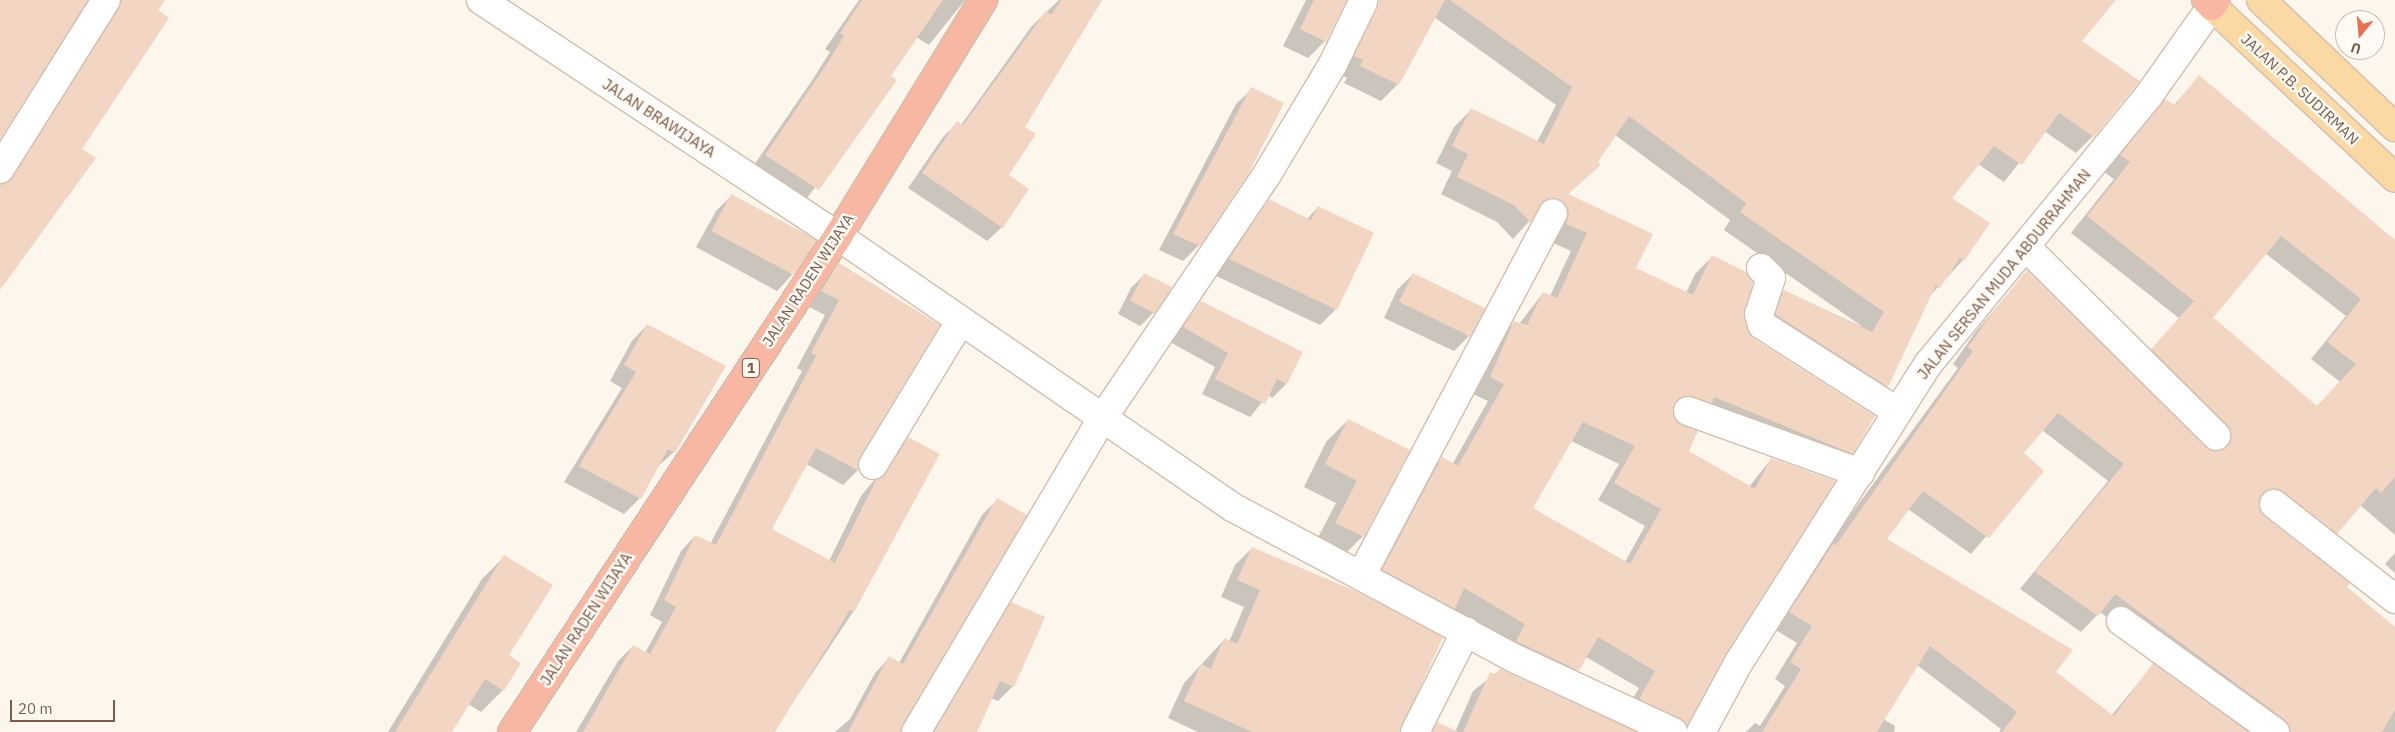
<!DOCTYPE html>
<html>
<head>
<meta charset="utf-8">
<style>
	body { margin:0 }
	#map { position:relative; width:2395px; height:732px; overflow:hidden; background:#fdf6ec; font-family:"IBM Plex Sans",sans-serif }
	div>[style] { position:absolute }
	.shadow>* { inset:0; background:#0003 }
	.building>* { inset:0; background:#f3d5c3; transform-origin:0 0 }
	.roads { filter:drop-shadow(1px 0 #d1beb0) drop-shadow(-1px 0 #d1beb0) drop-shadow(0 1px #d1beb0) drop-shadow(0 -1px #d1beb0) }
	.street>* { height:28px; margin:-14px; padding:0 14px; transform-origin:14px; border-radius:14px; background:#fff }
	.primary>* { height:28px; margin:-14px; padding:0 14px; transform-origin:14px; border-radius:14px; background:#fbd9a5 }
	.highway>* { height:28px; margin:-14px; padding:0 14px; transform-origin:14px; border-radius:14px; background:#f7b7a3 }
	span { translate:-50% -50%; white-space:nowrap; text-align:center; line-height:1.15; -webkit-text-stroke:5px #fffaf3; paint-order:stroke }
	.shield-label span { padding:1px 4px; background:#fffaf3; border:1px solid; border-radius:4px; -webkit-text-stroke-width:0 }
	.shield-label { font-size:14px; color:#7a5c4d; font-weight:700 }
	.street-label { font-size:15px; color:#7a5c4d }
	.north { position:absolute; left:2335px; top:10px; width:50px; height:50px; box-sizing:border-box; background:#fffaf3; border:1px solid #cabbb1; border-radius:50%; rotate:197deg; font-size:14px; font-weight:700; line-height:20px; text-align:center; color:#7a5c4d }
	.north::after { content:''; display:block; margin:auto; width:18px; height:22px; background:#e76f51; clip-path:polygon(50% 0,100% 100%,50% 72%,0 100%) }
	.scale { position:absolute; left:10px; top:700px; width:105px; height:22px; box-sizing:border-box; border:2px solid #7a5c4d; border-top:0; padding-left:6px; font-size:15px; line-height:18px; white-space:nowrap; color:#7a5c4d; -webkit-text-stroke:4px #fffaf3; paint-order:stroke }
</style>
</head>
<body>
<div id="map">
	<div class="shadow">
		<i style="clip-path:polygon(0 0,89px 0,0 138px)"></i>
		<i style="clip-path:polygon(92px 0,164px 0,0 288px,0 184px,4px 184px,104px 25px)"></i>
		<i style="clip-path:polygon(859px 0,965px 0,929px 45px,916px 37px,889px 76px,895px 80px,802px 205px,750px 171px,813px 79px,830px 52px,825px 49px)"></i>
		<i style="clip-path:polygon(1059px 0,1102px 0,1024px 127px,1007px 176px,1002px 227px,987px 241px,908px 188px,943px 137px,957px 123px,961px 125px,1031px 27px)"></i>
		<i style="clip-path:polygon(evenodd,1306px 0,2114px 0,2080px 41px,2093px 136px,2076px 153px,2044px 131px,2004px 182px,1978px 164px,1950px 198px,1988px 223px,1963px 260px,1928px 298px,1887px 386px,1870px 403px,1759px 332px,1767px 308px,1784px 291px,1863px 327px,1724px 230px,1730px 220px,1615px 135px,1596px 162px,1599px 165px,1567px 195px,1635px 269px,1686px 293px,1695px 274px,1712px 257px,1752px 339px,1852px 453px,1835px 470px,1674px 414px,1687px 451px,1749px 487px,1771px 459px,1725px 653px,1679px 732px,1623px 716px,1639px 688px,1586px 657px,1561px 687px,1509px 641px,1453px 609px,1437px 625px,1366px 587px,1425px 476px,1442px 459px,1452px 465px,1488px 401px,1473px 394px,1497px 340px,1514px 323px,1519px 324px,1543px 293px,1550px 296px,1571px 251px,1549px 241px,1543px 217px,1533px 217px,1513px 239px,1497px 222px,1441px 194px,1452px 171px,1436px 163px,1454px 127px,1471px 110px,1537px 142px,1556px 105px,1434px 17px,1398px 84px,1381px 101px,1344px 83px,1347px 78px,1338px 73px,1353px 5px,1344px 3px,1325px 41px,1308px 58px,1283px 46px,1306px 0,1571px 441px,1619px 464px,1598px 500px,1645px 526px,1625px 562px,1532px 508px,1571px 441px)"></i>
		<i style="clip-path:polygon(evenodd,2199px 77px,2395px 242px,2395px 535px,2360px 505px,2320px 550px,2259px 507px,2263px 517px,2395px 628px,2395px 732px,2263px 732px,2100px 612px,2081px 632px,2020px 589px,2108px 481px,2042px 430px,2022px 454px,2042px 471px,1971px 554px,1908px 509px,1885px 539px,2111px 716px,2153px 665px,2250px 732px,1999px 732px,2001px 729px,1917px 665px,1883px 719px,1895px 726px,1894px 732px,1746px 732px,1755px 723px,1760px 726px,1785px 686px,1775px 679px,1797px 643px,1774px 629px,1816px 562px,1958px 368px,1953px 364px,1976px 331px,2027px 272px,2215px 451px,2148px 355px,2180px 319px,2071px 233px,2114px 179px,2104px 172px,2149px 117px,2166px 100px,2173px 106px,2199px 77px,2265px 253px,2346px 316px,2311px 359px,2340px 382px,2316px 407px,2212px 318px,2265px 253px)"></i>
		<i style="clip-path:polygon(1252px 89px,1199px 245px,1183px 261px,1159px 250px,1236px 104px)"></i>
		<i style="clip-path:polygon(731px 196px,792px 275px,777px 291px,696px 247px,716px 211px)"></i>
		<i style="clip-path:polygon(1269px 201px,1307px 219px,1318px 207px,1336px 309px,1320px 325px,1214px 275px)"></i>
		<i style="clip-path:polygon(839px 264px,858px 470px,843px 485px,806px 464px,771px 529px,829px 561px,861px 496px,908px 439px,938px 454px,853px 612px,773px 732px,576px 732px,618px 661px,633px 646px,645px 653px,662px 622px,650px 615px,681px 551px,695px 536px,710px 544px,802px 371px,797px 368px,825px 315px,807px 306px)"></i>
		<i style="clip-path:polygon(1145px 274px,1154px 312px,1140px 326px,1118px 314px,1131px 288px)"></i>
		<i style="clip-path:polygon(1413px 274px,1469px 336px,1454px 351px,1384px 318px,1397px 290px)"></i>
		<i style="clip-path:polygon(1201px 302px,1301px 353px,1286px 384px,1272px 398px,1268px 395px,1250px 417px,1202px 394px,1215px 367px,1170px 342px)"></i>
		<i style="clip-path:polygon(647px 325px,674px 452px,657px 467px,640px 498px,624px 514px,564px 482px,622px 388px,610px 381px,632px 341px)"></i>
		<i style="clip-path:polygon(1348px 420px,1409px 450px,1363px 536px,1341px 558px,1314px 545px,1336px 503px,1304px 487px,1326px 442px)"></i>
		<i style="clip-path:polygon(997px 500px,901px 732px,835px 732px,850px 719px,875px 673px,889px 658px,899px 663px,982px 515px)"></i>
		<i style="clip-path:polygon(1252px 548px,1400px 725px,1400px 732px,1198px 732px,1168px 718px,1184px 683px,1224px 640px,1229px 642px,1244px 607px,1221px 597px,1235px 565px)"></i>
		<i style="clip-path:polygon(2395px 553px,2395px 573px,2385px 564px)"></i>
		<i style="clip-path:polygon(504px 557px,507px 656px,503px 690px,481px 712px,468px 704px,450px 732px,388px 732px,482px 579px)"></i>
		<i style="clip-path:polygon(1011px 604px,1013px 686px,998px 701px,991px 698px,975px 732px,929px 732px,996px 619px)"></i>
		<i style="clip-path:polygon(1500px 670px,1637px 732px,1429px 732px,1438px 724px,1455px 732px,1473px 691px)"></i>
	</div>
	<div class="building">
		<i style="clip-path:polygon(0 0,88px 0,0 140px)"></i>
		<i style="clip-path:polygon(122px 0,165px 0,158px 10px,169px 18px,82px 149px,96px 158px,0 290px,0 185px,13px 177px)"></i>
		<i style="clip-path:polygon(862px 0,943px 0,891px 76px,897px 80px,819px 190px,765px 155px,828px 62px,844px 36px,840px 33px)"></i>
		<i style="clip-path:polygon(1061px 0,1102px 0,1025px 127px,1036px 134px,1009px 175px,1029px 189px,1003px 228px,922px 173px,957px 121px,963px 125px,1046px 11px,1051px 15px)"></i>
		<i style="clip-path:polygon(1314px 0,1347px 0,1326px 42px,1300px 29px)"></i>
		<i style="clip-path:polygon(1378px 0,1445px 0,1399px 85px,1360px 66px,1363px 60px,1354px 56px)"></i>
		<i style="clip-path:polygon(evenodd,1450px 0,2116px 0,2082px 41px,2140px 81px,2094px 137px,2059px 113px,2022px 165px,1994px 146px,1952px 198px,1990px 223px,1964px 261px,1960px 258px,1940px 288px,1936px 285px,1888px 387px,1775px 314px,1784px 290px,1872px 332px,1884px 312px,1740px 212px,1746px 203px,1629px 116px,1598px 162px,1601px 165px,1568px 194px,1653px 234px,1636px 268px,1693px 295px,1712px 255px,1746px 272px,1753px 282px,1744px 318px,1753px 338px,1875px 416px,1853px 454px,1714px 397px,1712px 403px,1685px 396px,1674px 405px,1676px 421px,1698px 431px,1689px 451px,1755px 489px,1771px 458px,1836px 481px,1726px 654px,1687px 726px,1639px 699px,1655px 671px,1598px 637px,1579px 671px,1516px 641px,1525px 624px,1464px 588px,1455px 609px,1382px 570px,1442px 457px,1458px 466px,1504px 384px,1490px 377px,1514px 321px,1527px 325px,1543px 292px,1557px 298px,1587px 233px,1566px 224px,1569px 213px,1560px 200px,1544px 201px,1531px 223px,1514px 205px,1457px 177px,1468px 154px,1452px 146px,1471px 108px,1544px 144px,1572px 87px,1450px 0,1583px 422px,1635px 446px,1614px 483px,1661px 509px,1630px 564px,1533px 508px,1583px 422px)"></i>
		<i style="clip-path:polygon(2199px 75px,2395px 240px,2395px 477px,2381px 493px,2376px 488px,2337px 534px,2277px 489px,2268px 490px,2259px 502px,2264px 516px,2350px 583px,2347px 587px,2395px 627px,2395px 710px,2382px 732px,2290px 732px,2284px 719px,2115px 594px,2098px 616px,2035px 572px,2124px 464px,2058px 413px,2024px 453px,2044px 471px,1989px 538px,1923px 491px,1887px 539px,2073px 650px,2056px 672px,2114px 716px,2153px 663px,2248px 732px,2002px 732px,2017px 712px,1930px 646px,1877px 732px,1762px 732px,1801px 669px,1790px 662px,1812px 626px,1789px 612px,1833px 544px,1836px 545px,1973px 351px,1968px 347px,1992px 313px,2027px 270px,2212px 451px,2227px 447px,2231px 432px,2227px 425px,2151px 349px,2194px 301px,2317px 406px,2356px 364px,2327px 342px,2361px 299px,2281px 236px,2214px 317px,2087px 216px,2130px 162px,2120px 155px,2165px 99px,2175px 105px)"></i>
		<i style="clip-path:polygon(1251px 87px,1284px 103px,1249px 173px,1200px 246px,1173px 234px)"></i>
		<i style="left:731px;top:194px;width:97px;height:42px;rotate:28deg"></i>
		<i style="clip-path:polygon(1269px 199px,1311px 220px,1318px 206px,1374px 233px,1337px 310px,1229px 259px)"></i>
		<i style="clip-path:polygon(839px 263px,940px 325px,860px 457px,859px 471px,816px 448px,772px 529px,835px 563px,876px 480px,886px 473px,908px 437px,940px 454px,854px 612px,850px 610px,775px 732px,583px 732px,633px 645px,650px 654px,676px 607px,664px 600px,695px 535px,716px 545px,816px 356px,811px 353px,839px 300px,821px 291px)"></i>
		<i style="left:1144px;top:273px;width:31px;height:31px;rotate:27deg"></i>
		<i style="left:1413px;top:273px;width:81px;height:32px;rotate:26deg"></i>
		<i style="clip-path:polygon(1201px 301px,1303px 352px,1287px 384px,1277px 379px,1265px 404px,1215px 379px,1228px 353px,1183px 327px)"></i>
		<i style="clip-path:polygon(647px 324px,726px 366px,675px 453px,668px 449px,641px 499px,579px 466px,636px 372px,624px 365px)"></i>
		<i style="clip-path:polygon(1348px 419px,1410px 450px,1364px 537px,1335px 523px,1357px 481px,1325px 464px)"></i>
		<i style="clip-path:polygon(997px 498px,1027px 515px,900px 732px,848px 732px,889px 656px,903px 664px)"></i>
		<i style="clip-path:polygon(1252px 547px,1358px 592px,1443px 637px,1400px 732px,1252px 732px,1184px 701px,1201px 664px,1211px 669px,1224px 638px,1237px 644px,1260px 590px,1237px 580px)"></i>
		<i style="clip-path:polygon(504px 555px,553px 585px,509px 655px,521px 663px,504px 691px,485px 679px,452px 732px,395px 732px)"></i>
		<i style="clip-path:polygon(1011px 602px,1045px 617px,1014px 687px,1000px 681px,977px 732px,934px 732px)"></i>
		<i style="clip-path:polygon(1500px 668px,1511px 674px,1636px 732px,1463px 732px,1490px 672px,1496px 675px)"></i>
		<i style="clip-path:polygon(1437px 722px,1459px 732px,1432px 732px)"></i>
	</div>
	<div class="roads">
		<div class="street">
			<i style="left:481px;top:0;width:428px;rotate:33.5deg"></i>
			<i style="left:838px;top:236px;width:480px;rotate:34.5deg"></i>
			<i style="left:1234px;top:508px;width:322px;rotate:28.2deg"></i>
			<i style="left:1518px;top:660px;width:171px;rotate:24.9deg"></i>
			<i style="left:0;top:169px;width:199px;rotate:-57.9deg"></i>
			<i style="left:2026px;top:247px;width:268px;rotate:44.8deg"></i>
			<i style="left:1761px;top:268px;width:14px;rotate:45deg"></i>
			<i style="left:1771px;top:278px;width:38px;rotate:108deg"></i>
			<i style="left:1759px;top:314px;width:11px;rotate:75deg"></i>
			<i style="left:1762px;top:325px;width:161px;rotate:32.6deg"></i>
			<i style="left:1688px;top:411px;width:183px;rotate:19.8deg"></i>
			<i style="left:873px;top:465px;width:167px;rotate:-58.7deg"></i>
			<i style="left:2274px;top:504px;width:154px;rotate:38.1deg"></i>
			<i style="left:1362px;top:574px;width:408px;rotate:-62.1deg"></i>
			<i style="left:2121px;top:621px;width:190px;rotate:35.8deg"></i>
			<i style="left:916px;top:732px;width:364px;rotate:-59.3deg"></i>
			<i style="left:1102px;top:419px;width:293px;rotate:-56deg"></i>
			<i style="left:1266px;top:176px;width:131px;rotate:-59.1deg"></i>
			<i style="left:1333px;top:64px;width:69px;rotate:-64.2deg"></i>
			<i style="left:1415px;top:732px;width:113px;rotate:-63.2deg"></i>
			<i style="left:1701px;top:732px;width:80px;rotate:-61.5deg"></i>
			<i style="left:1739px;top:662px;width:354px;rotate:-57.6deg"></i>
			<i style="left:1929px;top:363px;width:347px;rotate:-50.6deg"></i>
			<i style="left:2149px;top:95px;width:109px;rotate:-54.7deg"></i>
		</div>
		<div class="primary">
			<i style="left:2261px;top:0;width:185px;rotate:43.5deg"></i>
			<i style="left:2212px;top:6px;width:251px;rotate:43.2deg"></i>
		</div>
		<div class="highway">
			<i style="left:2206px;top:0;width:8px;rotate:45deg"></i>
			<i style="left:2212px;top:6px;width:7px;rotate:-56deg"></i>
			<i style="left:512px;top:732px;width:594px;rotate:-56.68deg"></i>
			<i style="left:838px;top:236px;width:277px;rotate:-58.4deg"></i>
		</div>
	</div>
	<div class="shield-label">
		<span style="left:751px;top:368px">1</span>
	</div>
	<div class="street-label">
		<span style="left:2300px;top:89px;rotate:43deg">JALAN P.B. SUDIRMAN</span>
		<span style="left:659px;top:118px;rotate:33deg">JALAN BRAWIJAYA</span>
		<span style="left:2004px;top:274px;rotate:-51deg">JALAN SERSAN MUDA ABDURRAHMAN</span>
		<span style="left:808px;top:280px;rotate:-57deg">JALAN RADEN WIJAYA</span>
		<span style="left:586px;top:619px;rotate:-57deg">JALAN RADEN WIJAYA</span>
	</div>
	<div class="north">U</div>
	<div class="scale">20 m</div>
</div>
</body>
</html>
